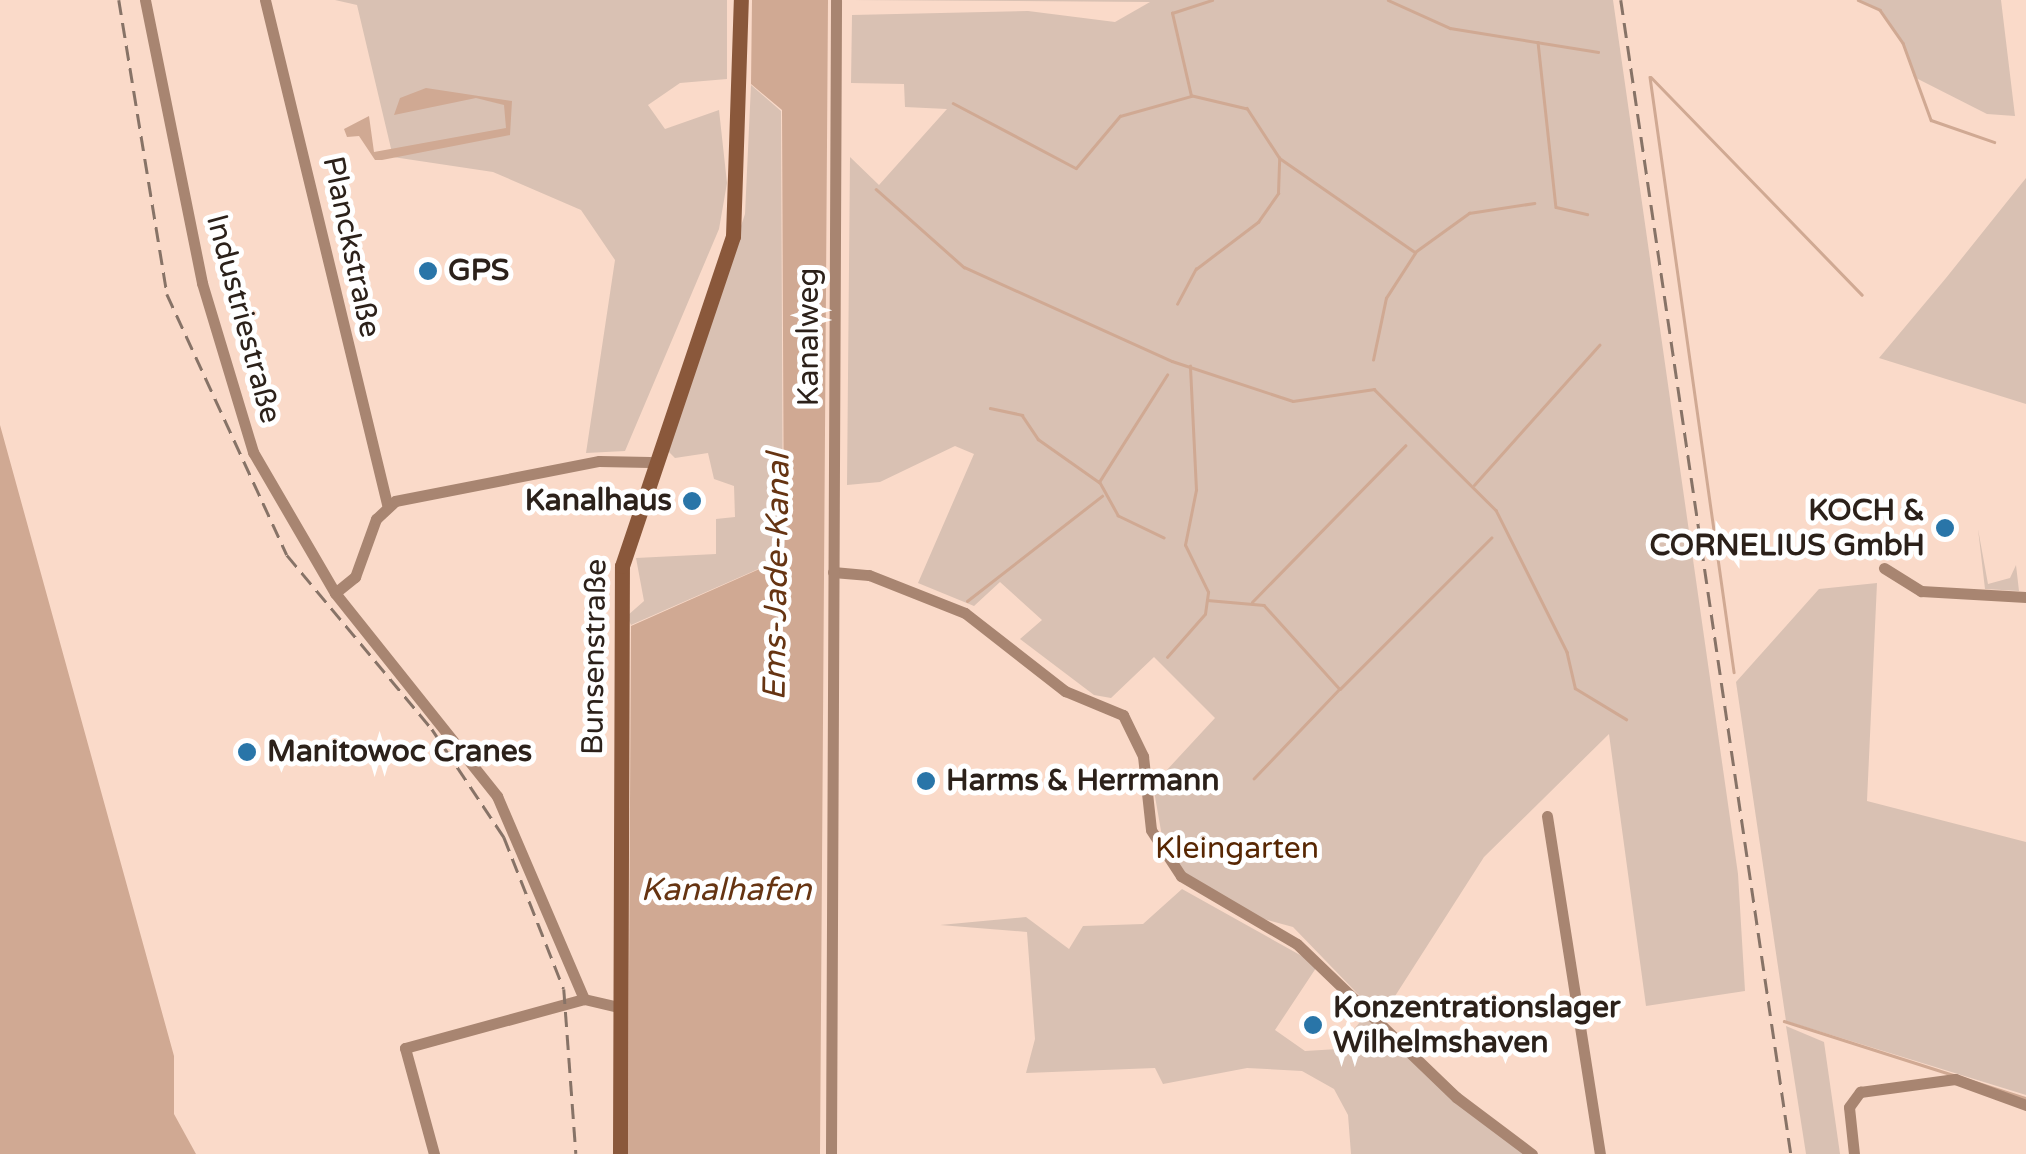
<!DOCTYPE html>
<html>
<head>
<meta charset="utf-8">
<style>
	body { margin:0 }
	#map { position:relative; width:2026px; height:1154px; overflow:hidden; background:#fadac9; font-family:"Varela Round",sans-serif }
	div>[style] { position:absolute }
	.green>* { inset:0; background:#d9c1b3 }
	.water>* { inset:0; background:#d0a993 }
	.stream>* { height:2.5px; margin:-1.25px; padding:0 1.25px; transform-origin:1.25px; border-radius:1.25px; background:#d0a993 }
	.street>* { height:11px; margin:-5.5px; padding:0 5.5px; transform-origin:5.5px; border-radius:5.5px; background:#a88571 }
	.secondary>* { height:15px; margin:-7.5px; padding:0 7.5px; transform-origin:7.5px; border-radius:7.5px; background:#8a583b }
	.rail>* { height:2.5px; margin-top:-1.25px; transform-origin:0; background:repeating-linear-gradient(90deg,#877367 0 15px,transparent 0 23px) }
	.dots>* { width:28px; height:28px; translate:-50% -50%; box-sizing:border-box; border:5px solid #fff; border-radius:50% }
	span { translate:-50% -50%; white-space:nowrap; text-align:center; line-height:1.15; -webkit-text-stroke:10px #fff; paint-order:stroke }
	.street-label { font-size:30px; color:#2c211a }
	.poi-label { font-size:30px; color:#2c211a; font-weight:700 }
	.left { translate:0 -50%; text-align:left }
	.right { translate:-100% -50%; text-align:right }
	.park-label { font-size:30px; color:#582703 }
	.water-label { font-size:32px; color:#663412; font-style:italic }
</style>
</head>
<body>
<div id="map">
	<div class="green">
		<i style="clip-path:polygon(335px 0,727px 0,727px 79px,680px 83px,648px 105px,665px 129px,719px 110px,727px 183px,719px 229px,625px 451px,586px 453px,615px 260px,581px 210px,493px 172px,393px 157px,357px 5px)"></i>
		<i style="clip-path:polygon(851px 0,1613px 0,1738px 874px,1745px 991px,1646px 1006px,1609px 734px,1484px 857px,1381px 1018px,1293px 927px,1252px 916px,1183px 876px,1164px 848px,1153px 785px,1215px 718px,1154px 657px,1111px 698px,1094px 695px,1020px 639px,1042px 620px,1000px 582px,974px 606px,918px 583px,974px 454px,955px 446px,880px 482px,847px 485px,850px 157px,879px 185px,947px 109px,905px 107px,904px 84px,851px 83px,852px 15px,1028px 11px,1115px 22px,1150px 2px)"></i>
		<i style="clip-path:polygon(1858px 0,2001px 0,2015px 116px,1987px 114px,1914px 77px,1903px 43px,1880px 11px)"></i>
		<i style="clip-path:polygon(751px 85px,781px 111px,783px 558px,631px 625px,627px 616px,644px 601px,636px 558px,716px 554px,716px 519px,735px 517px,734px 486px,714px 479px,708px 453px,675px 458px,666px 449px,745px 214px)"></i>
		<i style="clip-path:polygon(2026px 178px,2026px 404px,1879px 358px,1946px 278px)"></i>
		<i style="clip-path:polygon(1978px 529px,1988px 584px,2010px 578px,2016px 565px,2019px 591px,1985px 589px)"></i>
		<i style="clip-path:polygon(1877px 583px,1867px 801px,2026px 842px,2026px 1095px,1786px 1021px,1736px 682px,1819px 589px)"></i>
		<i style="clip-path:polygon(1182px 889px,1318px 965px,1275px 1030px,1305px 1051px,1338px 1049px,1368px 1012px,1529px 1154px,1351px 1154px,1348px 1115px,1334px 1089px,1302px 1071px,1247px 1068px,1163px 1084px,1155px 1068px,1026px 1073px,1035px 1039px,1027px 932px,940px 925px,1026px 917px,1069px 949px,1083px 926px,1143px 924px)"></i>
		<i style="clip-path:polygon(1786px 1026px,1824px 1042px,1840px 1154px,1806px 1154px)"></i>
	</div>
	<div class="water">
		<i style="clip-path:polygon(752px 0,828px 0,820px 1154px,628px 1154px,631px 626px,784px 558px,782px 110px,751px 84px)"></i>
		<i style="clip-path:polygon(426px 88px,512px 101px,510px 135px,382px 160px,375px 160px,359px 136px,347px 137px,344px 129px,369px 116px,374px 152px,506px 128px,504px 105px,476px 98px,394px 115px,400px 98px)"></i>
		<i style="clip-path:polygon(0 425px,174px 1056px,174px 1114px,196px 1154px,0 1154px)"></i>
	</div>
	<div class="stream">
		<i style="left:1388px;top:0;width:68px;rotate:24.3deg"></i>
		<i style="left:1450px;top:28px;width:150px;rotate:9.2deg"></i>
		<i style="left:1858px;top:0;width:24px;rotate:24deg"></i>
		<i style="left:1880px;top:10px;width:40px;rotate:55.1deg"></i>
		<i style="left:1903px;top:43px;width:82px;rotate:70deg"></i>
		<i style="left:1931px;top:120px;width:67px;rotate:19.2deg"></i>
		<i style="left:1538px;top:42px;width:166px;rotate:83.8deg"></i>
		<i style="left:1556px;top:207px;width:32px;rotate:13deg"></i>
		<i style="left:1650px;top:77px;width:601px;rotate:81.96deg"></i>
		<i style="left:1651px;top:77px;width:303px;rotate:45.9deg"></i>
		<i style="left:953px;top:103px;width:139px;rotate:27.9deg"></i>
		<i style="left:1076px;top:168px;width:68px;rotate:-49.8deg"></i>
		<i style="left:1120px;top:116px;width:74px;rotate:-15.7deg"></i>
		<i style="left:1191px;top:96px;width:85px;rotate:-102.9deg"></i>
		<i style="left:1172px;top:13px;width:42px;rotate:-18deg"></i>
		<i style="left:1281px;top:159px;width:163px;rotate:34.8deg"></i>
		<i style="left:1415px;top:252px;width:67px;rotate:-35.8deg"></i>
		<i style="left:1469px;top:213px;width:66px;rotate:-8.7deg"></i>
		<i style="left:876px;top:189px;width:118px;rotate:41.6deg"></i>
		<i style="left:964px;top:267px;width:228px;rotate:24.3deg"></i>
		<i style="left:1172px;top:361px;width:127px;rotate:18.3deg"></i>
		<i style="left:1293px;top:401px;width:82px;rotate:-8.4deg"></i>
		<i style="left:1374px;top:389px;width:172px;rotate:44.8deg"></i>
		<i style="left:1496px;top:510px;width:159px;rotate:63.4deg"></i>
		<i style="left:1567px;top:652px;width:37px;rotate:77deg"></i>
		<i style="left:1575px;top:688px;width:60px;rotate:31.3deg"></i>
		<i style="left:1177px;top:304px;width:40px;rotate:-62deg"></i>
		<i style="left:1196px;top:269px;width:78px;rotate:-37.2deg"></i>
		<i style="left:1258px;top:222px;width:35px;rotate:-55deg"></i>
		<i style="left:1278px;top:193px;width:35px;rotate:-88deg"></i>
		<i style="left:1279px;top:158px;width:59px;rotate:-123.1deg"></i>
		<i style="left:1247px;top:109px;width:57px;rotate:-166.7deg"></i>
		<i style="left:1373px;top:360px;width:63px;rotate:-78.2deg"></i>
		<i style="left:1386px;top:298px;width:54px;rotate:-57.2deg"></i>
		<i style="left:990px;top:408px;width:33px;rotate:12deg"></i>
		<i style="left:1022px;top:415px;width:29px;rotate:56deg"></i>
		<i style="left:1038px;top:439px;width:75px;rotate:35.2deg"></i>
		<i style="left:1474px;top:485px;width:188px;rotate:-48.2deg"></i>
		<i style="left:1164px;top:538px;width:51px;rotate:-154.4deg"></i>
		<i style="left:1118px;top:516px;width:39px;rotate:-119deg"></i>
		<i style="left:1099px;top:482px;width:127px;rotate:-57.6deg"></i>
		<i style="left:1207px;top:600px;width:57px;rotate:5deg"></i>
		<i style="left:1264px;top:605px;width:113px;rotate:47.9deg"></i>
		<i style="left:1340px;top:689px;width:124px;rotate:133.7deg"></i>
		<i style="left:967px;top:601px;width:171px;rotate:-37.9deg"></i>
		<i style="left:1252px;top:602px;width:219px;rotate:-45.6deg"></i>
		<i style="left:1167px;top:657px;width:57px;rotate:-48.5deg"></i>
		<i style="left:1205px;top:614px;width:22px;rotate:-82deg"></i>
		<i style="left:1208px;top:592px;width:52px;rotate:-116.1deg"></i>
		<i style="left:1185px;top:545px;width:56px;rotate:-78.7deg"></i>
		<i style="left:1196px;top:490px;width:124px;rotate:-92.8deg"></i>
		<i style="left:1340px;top:689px;width:214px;rotate:-45deg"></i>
		<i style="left:1784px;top:1021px;width:254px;rotate:17.7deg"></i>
	</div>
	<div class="street">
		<i style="left:145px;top:0;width:289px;rotate:78.6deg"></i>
		<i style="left:202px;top:283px;width:177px;rotate:73.2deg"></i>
		<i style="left:253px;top:452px;width:163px;rotate:59.8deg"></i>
		<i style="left:335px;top:593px;width:260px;rotate:51.4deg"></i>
		<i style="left:497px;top:796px;width:221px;rotate:66.8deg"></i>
		<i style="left:584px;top:999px;width:37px;rotate:13deg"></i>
		<i style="left:265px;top:0;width:519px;rotate:76.39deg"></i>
		<i style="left:1884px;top:568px;width:44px;rotate:31.9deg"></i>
		<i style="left:1921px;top:591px;width:105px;rotate:3.3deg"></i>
		<i style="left:833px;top:572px;width:36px;rotate:5deg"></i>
		<i style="left:869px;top:575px;width:103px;rotate:21.6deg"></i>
		<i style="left:965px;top:613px;width:127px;rotate:38deg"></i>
		<i style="left:1065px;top:691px;width:63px;rotate:22.5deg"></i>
		<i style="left:1123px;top:715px;width:46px;rotate:64deg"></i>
		<i style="left:1143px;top:756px;width:74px;rotate:83.8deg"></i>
		<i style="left:1151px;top:830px;width:55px;rotate:56.9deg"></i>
		<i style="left:1181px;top:876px;width:134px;rotate:30.4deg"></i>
		<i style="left:1297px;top:944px;width:221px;rotate:43.9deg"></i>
		<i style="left:1456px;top:1097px;width:95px;rotate:36.9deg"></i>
		<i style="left:335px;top:593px;width:26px;rotate:-39deg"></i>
		<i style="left:355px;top:577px;width:62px;rotate:-70.1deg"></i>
		<i style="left:376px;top:519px;width:26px;rotate:-43deg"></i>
		<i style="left:395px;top:501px;width:208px;rotate:-11.1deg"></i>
		<i style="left:599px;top:461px;width:51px;rotate:1.1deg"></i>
		<i style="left:1547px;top:816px;width:342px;rotate:81.1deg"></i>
		<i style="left:434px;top:1154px;width:110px;rotate:-105.3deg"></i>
		<i style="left:405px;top:1048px;width:186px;rotate:-15.3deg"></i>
		<i style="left:831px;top:1154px;width:1154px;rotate:-89.75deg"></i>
		<i style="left:1854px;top:1154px;width:47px;rotate:-96.1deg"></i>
		<i style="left:1849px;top:1107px;width:19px;rotate:-54deg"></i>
		<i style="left:1860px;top:1092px;width:96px;rotate:-7.8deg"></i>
		<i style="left:1955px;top:1079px;width:76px;rotate:20.1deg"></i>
	</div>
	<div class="secondary">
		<i style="left:620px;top:1154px;width:588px;rotate:-89.81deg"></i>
		<i style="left:622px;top:566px;width:348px;rotate:-71.4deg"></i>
		<i style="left:733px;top:236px;width:236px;rotate:-88.1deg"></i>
	</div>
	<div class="rail">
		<i style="left:119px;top:0;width:298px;rotate:80.7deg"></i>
		<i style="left:167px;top:294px;width:287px;rotate:65.3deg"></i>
		<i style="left:287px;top:555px;width:226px;rotate:50.2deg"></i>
		<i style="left:432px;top:729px;width:130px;rotate:56.3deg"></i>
		<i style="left:504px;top:837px;width:163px;rotate:68.5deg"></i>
		<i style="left:564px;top:989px;width:165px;rotate:85.8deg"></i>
		<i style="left:1621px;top:0;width:1166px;rotate:81.62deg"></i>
	</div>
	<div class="dots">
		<i style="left:428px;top:271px;background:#2975a8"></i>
		<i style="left:692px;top:501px;background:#2975a8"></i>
		<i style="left:1945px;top:528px;background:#2975a8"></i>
		<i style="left:247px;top:752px;background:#2975a8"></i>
		<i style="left:926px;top:781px;background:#2975a8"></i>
		<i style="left:1313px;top:1025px;background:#2975a8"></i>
	</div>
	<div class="street-label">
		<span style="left:351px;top:247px;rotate:78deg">Planckstraße</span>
		<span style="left:243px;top:319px;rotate:75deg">Industriestraße</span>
		<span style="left:809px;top:337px;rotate:-90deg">Kanalweg</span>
		<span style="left:595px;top:657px;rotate:-89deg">Bunsenstraße</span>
	</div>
	<div class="poi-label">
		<span class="left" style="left:448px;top:271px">GPS</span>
		<span class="right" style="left:672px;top:501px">Kanalhaus</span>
		<span class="right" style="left:1925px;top:528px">KOCH &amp;<br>CORNELIUS GmbH</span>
		<span class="left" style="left:267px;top:752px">Manitowoc Cranes</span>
		<span class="left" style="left:946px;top:781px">Harms &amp; Herrmann</span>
		<span class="left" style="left:1333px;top:1025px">Konzentrationslager<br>Wilhelmshaven</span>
	</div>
	<div class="park-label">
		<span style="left:1237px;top:849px">Kleingarten</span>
	</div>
	<div class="water-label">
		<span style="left:777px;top:577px;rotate:-89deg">Ems-Jade-Kanal</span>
		<span style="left:726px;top:890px">Kanalhafen</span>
	</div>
</div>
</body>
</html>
